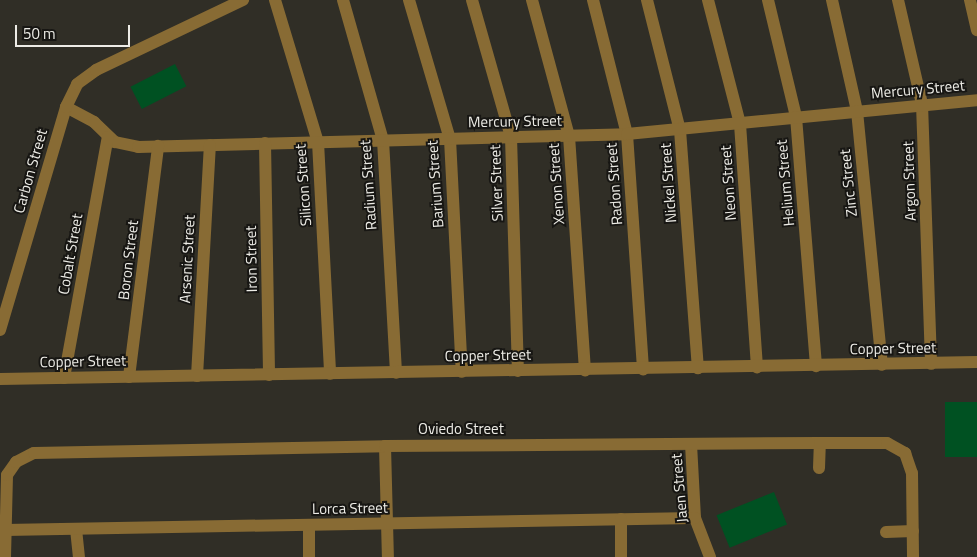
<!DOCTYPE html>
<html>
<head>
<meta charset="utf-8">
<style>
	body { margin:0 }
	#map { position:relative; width:977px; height:557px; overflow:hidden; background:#302e26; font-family:"Titillium Web",sans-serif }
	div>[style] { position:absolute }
	.green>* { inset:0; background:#005122; transform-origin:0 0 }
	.street>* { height:12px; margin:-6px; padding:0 6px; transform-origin:6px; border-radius:6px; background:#886b34 }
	span { translate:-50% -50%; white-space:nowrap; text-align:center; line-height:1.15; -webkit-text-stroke:4px #171613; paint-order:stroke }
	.street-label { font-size:15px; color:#edece6 }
	.scale { position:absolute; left:15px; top:25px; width:115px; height:22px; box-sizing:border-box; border:2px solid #edece6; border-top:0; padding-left:6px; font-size:15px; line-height:18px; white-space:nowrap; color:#edece6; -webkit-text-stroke:4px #171613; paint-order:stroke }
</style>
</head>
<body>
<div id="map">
	<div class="green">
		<i style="left:175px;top:64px;width:25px;height:50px;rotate:63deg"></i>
		<i style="left:977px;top:402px;width:55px;height:32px;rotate:90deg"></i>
		<i style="left:774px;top:492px;width:35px;height:62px;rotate:68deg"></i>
	</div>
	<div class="street">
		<i style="left:275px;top:0;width:148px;rotate:73.2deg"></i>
		<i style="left:318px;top:142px;width:232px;rotate:87deg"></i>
		<i style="left:343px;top:0;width:146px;rotate:74.1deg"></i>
		<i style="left:383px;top:140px;width:233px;rotate:86.8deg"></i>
		<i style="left:409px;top:0;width:145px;rotate:73.6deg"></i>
		<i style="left:450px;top:139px;width:233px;rotate:87.1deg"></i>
		<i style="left:472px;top:0;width:142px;rotate:74.1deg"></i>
		<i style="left:511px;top:137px;width:234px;rotate:88.3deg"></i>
		<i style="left:532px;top:0;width:141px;rotate:74.8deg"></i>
		<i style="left:569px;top:136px;width:235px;rotate:86.1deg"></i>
		<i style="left:593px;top:0;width:138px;rotate:75.8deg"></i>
		<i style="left:627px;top:134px;width:236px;rotate:86.1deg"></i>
		<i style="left:647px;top:0;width:134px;rotate:75.8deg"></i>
		<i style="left:680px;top:130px;width:239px;rotate:85.7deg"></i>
		<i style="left:708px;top:0;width:128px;rotate:75.5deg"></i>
		<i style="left:740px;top:124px;width:244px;rotate:86deg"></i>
		<i style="left:768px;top:0;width:120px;rotate:76.5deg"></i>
		<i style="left:796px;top:117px;width:250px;rotate:85.4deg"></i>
		<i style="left:832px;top:0;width:114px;rotate:77.3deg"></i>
		<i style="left:857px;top:111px;width:255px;rotate:84.4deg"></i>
		<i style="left:898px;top:0;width:107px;rotate:77deg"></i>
		<i style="left:922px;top:104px;width:260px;rotate:88deg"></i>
		<i style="left:970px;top:0;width:31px;rotate:77deg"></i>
		<i style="left:66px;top:107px;width:32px;rotate:28deg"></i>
		<i style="left:94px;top:122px;width:29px;rotate:44deg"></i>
		<i style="left:115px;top:142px;width:24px;rotate:12deg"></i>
		<i style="left:138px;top:147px;width:489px;rotate:-1.5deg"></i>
		<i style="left:627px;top:134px;width:352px;rotate:-5.5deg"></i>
		<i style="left:265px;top:143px;width:232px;rotate:89deg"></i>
		<i style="left:0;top:330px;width:233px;rotate:-73.5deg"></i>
		<i style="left:66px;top:107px;width:25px;rotate:-64deg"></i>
		<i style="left:77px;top:84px;width:24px;rotate:-36deg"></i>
		<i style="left:96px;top:70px;width:163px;rotate:-25.5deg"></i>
		<i style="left:197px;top:376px;width:231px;rotate:-86.8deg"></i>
		<i style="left:129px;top:377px;width:233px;rotate:-82.8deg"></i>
		<i style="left:64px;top:378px;width:245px;rotate:-79.7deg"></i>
		<i style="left:0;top:379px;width:977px;rotate:-1deg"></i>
		<i style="left:691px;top:444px;width:74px;rotate:86.9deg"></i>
		<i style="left:695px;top:518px;width:42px;rotate:69deg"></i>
		<i style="left:385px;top:446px;width:111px;rotate:88.5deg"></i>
		<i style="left:819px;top:468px;width:25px;rotate:-88deg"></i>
		<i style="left:309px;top:525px;width:32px;rotate:90deg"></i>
		<i style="left:76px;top:529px;width:28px;rotate:84deg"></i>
		<i style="left:5px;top:530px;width:690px;rotate:-1deg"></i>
		<i style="left:886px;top:532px;width:27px;rotate:-2deg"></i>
		<i style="left:5px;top:557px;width:82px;rotate:-88.6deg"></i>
		<i style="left:7px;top:475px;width:16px;rotate:-55deg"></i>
		<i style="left:16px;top:462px;width:20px;rotate:-27deg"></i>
		<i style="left:34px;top:453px;width:351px;rotate:-1.1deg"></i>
		<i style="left:385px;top:446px;width:435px;rotate:-0.4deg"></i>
		<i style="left:820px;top:443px;width:67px"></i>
		<i style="left:887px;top:443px;width:21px;rotate:29deg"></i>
		<i style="left:905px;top:453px;width:21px;rotate:71deg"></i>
		<i style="left:912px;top:473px;width:84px;rotate:89.3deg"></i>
		<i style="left:621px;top:557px;width:38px;rotate:-90deg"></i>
	</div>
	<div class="street-label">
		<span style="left:918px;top:89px;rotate:-5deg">Mercury Street</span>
		<span style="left:515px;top:121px;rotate:-1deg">Mercury Street</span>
		<span style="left:30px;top:171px;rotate:-74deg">Carbon Street</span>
		<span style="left:909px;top:181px;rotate:-92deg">Argon Street</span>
		<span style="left:496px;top:183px;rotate:-92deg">Silver Street</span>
		<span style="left:668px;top:183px;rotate:-94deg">Nickel Street</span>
		<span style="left:728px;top:183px;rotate:-94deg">Neon Street</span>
		<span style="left:785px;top:183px;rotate:-95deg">Helium Street</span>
		<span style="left:848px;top:183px;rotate:-96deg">Zinc Street</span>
		<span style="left:435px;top:184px;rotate:-94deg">Barium Street</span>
		<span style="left:556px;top:184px;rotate:-94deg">Xenon Street</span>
		<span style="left:614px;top:184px;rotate:-94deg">Radon Street</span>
		<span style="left:303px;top:185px;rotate:-94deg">Silicon Street</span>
		<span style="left:368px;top:185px;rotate:-94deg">Radium Street</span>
		<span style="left:70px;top:254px;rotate:-80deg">Cobalt Street</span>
		<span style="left:187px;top:259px;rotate:-87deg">Arsenic Street</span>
		<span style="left:251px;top:259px;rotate:-91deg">Iron Street</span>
		<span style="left:128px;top:260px;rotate:-83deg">Boron Street</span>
		<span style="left:893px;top:348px;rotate:-1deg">Copper Street</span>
		<span style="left:488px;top:355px;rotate:-1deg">Copper Street</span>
		<span style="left:83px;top:361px;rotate:-1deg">Copper Street</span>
		<span style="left:461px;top:429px">Oviedo Street</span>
		<span style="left:679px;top:488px;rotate:-95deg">Jaen Street</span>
		<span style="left:350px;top:508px;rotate:-1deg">Lorca Street</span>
	</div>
	<div class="scale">50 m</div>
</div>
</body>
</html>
